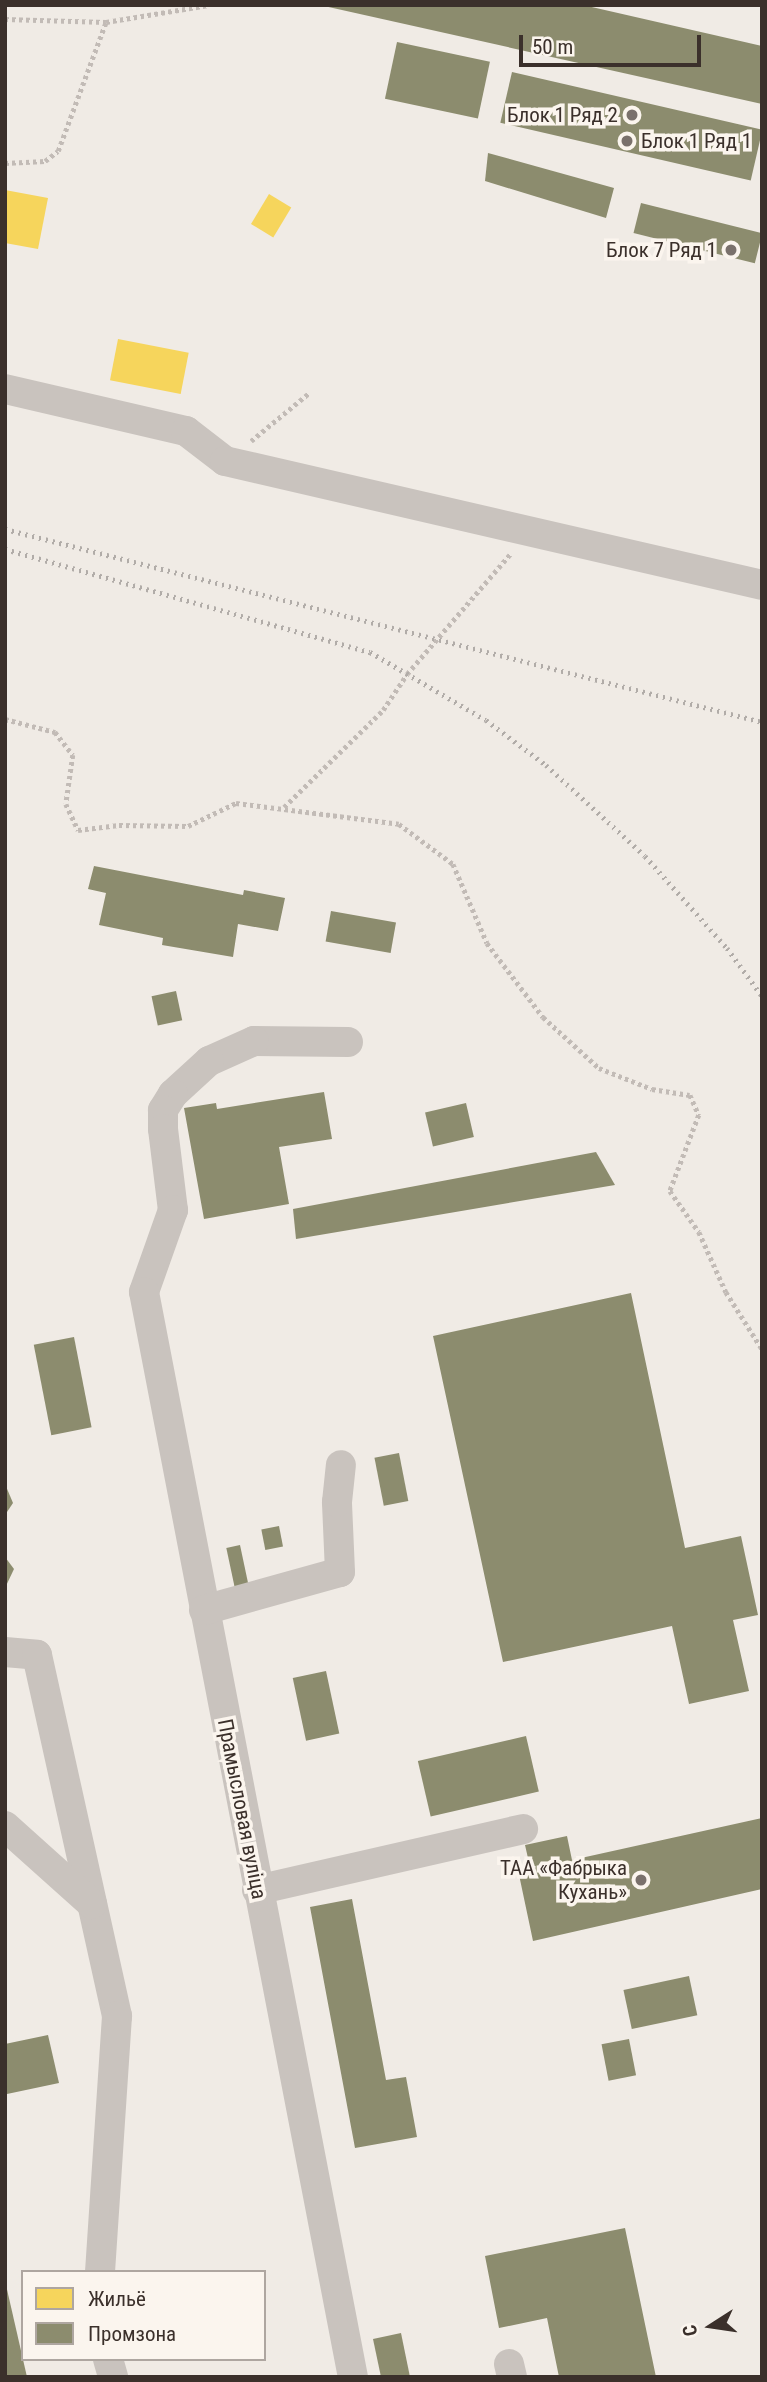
<!DOCTYPE html>
<html>
<head>
<meta charset="utf-8">
<style>
	body { margin:0 }
	#map { position:relative; width:767px; height:2382px; overflow:hidden; background:#f0ebe5; font-family:"Roboto Condensed",sans-serif }
	div>[style] { position:absolute }
	.homes>* { inset:0; background:#f6d55c; transform-origin:0 0 }
	.industry>* { inset:0; background:#8c8c6e; transform-origin:0 0 }
	.path>* { height:4.5px; margin-top:-2.25px; transform-origin:0; background:repeating-linear-gradient(90deg,#c2bbb6 0 3.5px,transparent 0 7px) }
	.minor>* { height:30px; margin:-15px; padding:0 15px; transform-origin:15px; border-radius:15px; background:#c9c3be }
	.rail>* { height:5px; margin-top:-2.5px; transform-origin:0; background:repeating-linear-gradient(90deg,#b1aca8 0 2px,transparent 0 7px) }
	.dots>* { width:19px; height:19px; translate:-50% -50%; box-sizing:border-box; border:4px solid #fbf5ee; border-radius:50% }
	span { translate:-50% -50%; white-space:nowrap; text-align:center; line-height:1.15; -webkit-text-stroke:7px #fbf5ee; paint-order:stroke }
	.poi-label { font-size:21px; color:#3b302b }
	.right { translate:-100% -50%; text-align:right }
	.left { translate:0 -50%; text-align:left }
	.street-label { font-size:21px; color:#3b302b }
	.frame { position:absolute; inset:0; border:7px solid #3b302b; pointer-events:none }
	.legend { position:absolute; left:21px; top:2270px; width:245px; height:91px; box-sizing:border-box; background:#fbf5ee; border:2px solid #aea6a0; margin:0; padding:9px 12px; list-style:none; font-size:21px; color:#3b302b }
	.legend li { display:flex; align-items:center; gap:14px; height:35px }
	.legend b { width:35px; border:2px solid #aea6a0 }
	.north { position:absolute; left:676px; top:2291px; width:70px; height:70px; -webkit-text-stroke:5px #fbf5ee; paint-order:stroke; rotate:258deg; font-size:19px; font-weight:700; line-height:28px; text-align:center; color:#3b302b }
	.north::after { content:''; display:block; margin:auto; width:24px; height:32px; background:#3b302b; clip-path:polygon(50% 0,100% 100%,50% 72%,0 100%) }
	.scale { position:absolute; left:519px; top:35px; width:182px; height:32px; box-sizing:border-box; border:4px solid #3b302b; border-top:0; padding-left:9px; font-size:21px; line-height:24px; white-space:nowrap; color:#3b302b; -webkit-text-stroke:5px #fbf5ee; paint-order:stroke }
</style>
</head>
<body>
<div id="map">
	<div class="homes">
		<i style="clip-path:polygon(5px 190px,48px 198px,38px 249px,5px 243px)"></i>
		<i style="left:269px;top:194px;width:26px;height:35px;rotate:31deg"></i>
		<i style="left:118px;top:339px;width:72px;height:42px;rotate:11deg"></i>
	</div>
	<div class="industry">
		<i style="clip-path:polygon(583px 5px,762px 46px,762px 104px,324px 6px)"></i>
		<i style="left:397px;top:42px;width:95px;height:58px;rotate:12deg"></i>
		<i style="left:512px;top:72px;width:257px;height:52px;rotate:13deg"></i>
		<i style="clip-path:polygon(488px 153px,614px 188px,606px 218px,485px 181px)"></i>
		<i style="left:641px;top:203px;width:125px;height:31px;rotate:14deg"></i>
		<i style="clip-path:polygon(94px 866px,243px 895px,244px 890px,285px 898px,278px 931px,238px 924px,233px 957px,162px 945px,163px 938px,99px 925px,106px 893px,88px 889px)"></i>
		<i style="left:331px;top:911px;width:66px;height:31px;rotate:10deg"></i>
		<i style="left:176px;top:991px;width:30px;height:25px;rotate:78deg"></i>
		<i style="clip-path:polygon(324px 1092px,332px 1139px,279px 1147px,289px 1204px,204px 1219px,184px 1108px,216px 1103px,217px 1109px)"></i>
		<i style="left:466px;top:1103px;width:35px;height:42px;rotate:77deg"></i>
		<i style="clip-path:polygon(596px 1152px,615px 1185px,296px 1239px,293px 1209px)"></i>
		<i style="clip-path:polygon(631px 1293px,685px 1548px,741px 1536px,758px 1615px,733px 1620px,749px 1691px,689px 1704px,672px 1626px,503px 1662px,433px 1336px)"></i>
		<i style="left:74px;top:1337px;width:92px;height:41px;rotate:79deg"></i>
		<i style="left:399px;top:1453px;width:49px;height:25px;rotate:79deg"></i>
		<i style="clip-path:polygon(5px 1484px,13px 1503px,5px 1515px)"></i>
		<i style="left:279px;top:1526px;width:21px;height:18px;rotate:79deg"></i>
		<i style="left:240px;top:1545px;width:40px;height:14px;rotate:78deg"></i>
		<i style="clip-path:polygon(5px 1557px,14px 1569px,5px 1588px)"></i>
		<i style="left:326px;top:1671px;width:64px;height:34px;rotate:78deg"></i>
		<i style="left:526px;top:1736px;width:57px;height:111px;rotate:77deg"></i>
		<i style="clip-path:polygon(762px 1818px,762px 1889px,533px 1941px,518px 1870px,530px 1867px,525px 1845px,567px 1836px,572px 1860px)"></i>
		<i style="clip-path:polygon(352px 1899px,386px 2080px,406px 2077px,417px 2137px,355px 2148px,310px 1907px)"></i>
		<i style="left:689px;top:1976px;width:40px;height:67px;rotate:78deg"></i>
		<i style="clip-path:polygon(48px 2035px,59px 2083px,7px 2094px,5px 2044px)"></i>
		<i style="left:629px;top:2039px;width:37px;height:28px;rotate:79deg"></i>
		<i style="clip-path:polygon(625px 2228px,656px 2377px,559px 2377px,547px 2318px,499px 2328px,485px 2256px)"></i>
		<i style="clip-path:polygon(5px 2285px,6px 2285px,27px 2377px,5px 2377px)"></i>
		<i style="clip-path:polygon(401px 2333px,410px 2377px,381px 2377px,373px 2339px)"></i>
	</div>
	<div class="path">
		<i style="left:5px;top:19px;width:101px;rotate:1.7deg"></i>
		<i style="left:106px;top:22px;width:104px;rotate:-9.4deg"></i>
		<i style="left:5px;top:163px;width:40px;rotate:-2.9deg"></i>
		<i style="left:45px;top:161px;width:16px;rotate:-38deg"></i>
		<i style="left:58px;top:151px;width:138px;rotate:-69.6deg"></i>
		<i style="left:251px;top:441px;width:75px;rotate:-39.6deg"></i>
		<i style="left:5px;top:719px;width:52px;rotate:14.6deg"></i>
		<i style="left:55px;top:732px;width:29px;rotate:52deg"></i>
		<i style="left:73px;top:755px;width:49px;rotate:98.1deg"></i>
		<i style="left:66px;top:804px;width:29px;rotate:65deg"></i>
		<i style="left:78px;top:830px;width:41px;rotate:-7deg"></i>
		<i style="left:119px;top:825px;width:69px;rotate:0.8deg"></i>
		<i style="left:188px;top:826px;width:53px;rotate:-25.6deg"></i>
		<i style="left:236px;top:803px;width:164px;rotate:7.3deg"></i>
		<i style="left:399px;top:824px;width:67px;rotate:36.5deg"></i>
		<i style="left:453px;top:864px;width:86px;rotate:66.7deg"></i>
		<i style="left:487px;top:943px;width:93px;rotate:52.9deg"></i>
		<i style="left:543px;top:1017px;width:76px;rotate:42.3deg"></i>
		<i style="left:599px;top:1068px;width:57px;rotate:21.6deg"></i>
		<i style="left:652px;top:1089px;width:38px;rotate:9deg"></i>
		<i style="left:690px;top:1095px;width:22px;rotate:66deg"></i>
		<i style="left:699px;top:1115px;width:81px;rotate:110.9deg"></i>
		<i style="left:670px;top:1191px;width:50px;rotate:54.7deg"></i>
		<i style="left:699px;top:1232px;width:66px;rotate:65.8deg"></i>
		<i style="left:726px;top:1292px;width:67px;rotate:57.7deg"></i>
		<i style="left:284px;top:807px;width:139px;rotate:-44.4deg"></i>
		<i style="left:383px;top:710px;width:43px;rotate:-56.3deg"></i>
		<i style="left:407px;top:674px;width:160px;rotate:-49.3deg"></i>
	</div>
	<div class="minor">
		<i style="left:5px;top:389px;width:186px;rotate:13.1deg"></i>
		<i style="left:186px;top:431px;width:49px;rotate:37.6deg"></i>
		<i style="left:225px;top:461px;width:551px;rotate:13deg"></i>
		<i style="left:348px;top:1042px;width:94px;rotate:-179.4deg"></i>
		<i style="left:254px;top:1041px;width:49px;rotate:156deg"></i>
		<i style="left:209px;top:1061px;width:49px;rotate:137.5deg"></i>
		<i style="left:173px;top:1094px;width:19px;rotate:122deg"></i>
		<i style="left:163px;top:1110px;width:19px;rotate:90deg"></i>
		<i style="left:163px;top:1129px;width:82px;rotate:83deg"></i>
		<i style="left:173px;top:1210px;width:87px;rotate:109.5deg"></i>
		<i style="left:144px;top:1292px;width:1105px;rotate:79.1deg"></i>
		<i style="left:204px;top:1610px;width:141px;rotate:-15.6deg"></i>
		<i style="left:340px;top:1572px;width:70px;rotate:-92.5deg"></i>
		<i style="left:337px;top:1502px;width:37px;rotate:-84deg"></i>
		<i style="left:5px;top:1652px;width:32px;rotate:5deg"></i>
		<i style="left:37px;top:1655px;width:370px;rotate:77.5deg"></i>
		<i style="left:117px;top:2016px;width:257px;rotate:93.8deg"></i>
		<i style="left:5px;top:1826px;width:117px;rotate:41.9deg"></i>
		<i style="left:257px;top:1890px;width:273px;rotate:-12.9deg"></i>
		<i style="left:108px;top:2359px;width:19px;rotate:74deg"></i>
		<i style="left:509px;top:2364px;width:13px;rotate:77deg"></i>
	</div>
	<div class="rail">
		<i style="left:5px;top:529px;width:781px;rotate:14.3deg"></i>
		<i style="left:5px;top:549px;width:379px;rotate:15.8deg"></i>
		<i style="left:370px;top:652px;width:134px;rotate:30.4deg"></i>
		<i style="left:486px;top:720px;width:75px;rotate:36.9deg"></i>
		<i style="left:546px;top:765px;width:134px;rotate:42.6deg"></i>
		<i style="left:645px;top:856px;width:123px;rotate:48.3deg"></i>
		<i style="left:727px;top:948px;width:59px;rotate:53.9deg"></i>
	</div>
	<div class="dots">
		<i style="left:632px;top:115px;background:#7a716c"></i>
		<i style="left:627px;top:141px;background:#7a716c"></i>
		<i style="left:731px;top:250px;background:#7a716c"></i>
		<i style="left:641px;top:1880px;background:#7a716c"></i>
	</div>
	<div class="poi-label">
		<span class="right" style="left:618px;top:115px">Блок 1 Ряд 2</span>
		<span class="left" style="left:641px;top:141px">Блок 1 Ряд 1</span>
		<span class="right" style="left:717px;top:250px">Блок 7 Ряд 1</span>
		<span class="right" style="left:627px;top:1880px">ТАА «Фабрыка<br>Кухань»</span>
	</div>
	<div class="street-label">
		<span style="left:242px;top:1809px;rotate:79deg">Прамысловая вуліца</span>
	</div>
	<div class="frame"></div>
	<ul class="legend">
	<li><b style="height:19px;background:#f6d55c"></b>Жильё</li>
	<li><b style="height:19px;background:#8c8c6e"></b>Промзона</li>
	</ul>
	<div class="north">С</div>
	<div class="scale">50 m</div>
</div>
</body>
</html>
